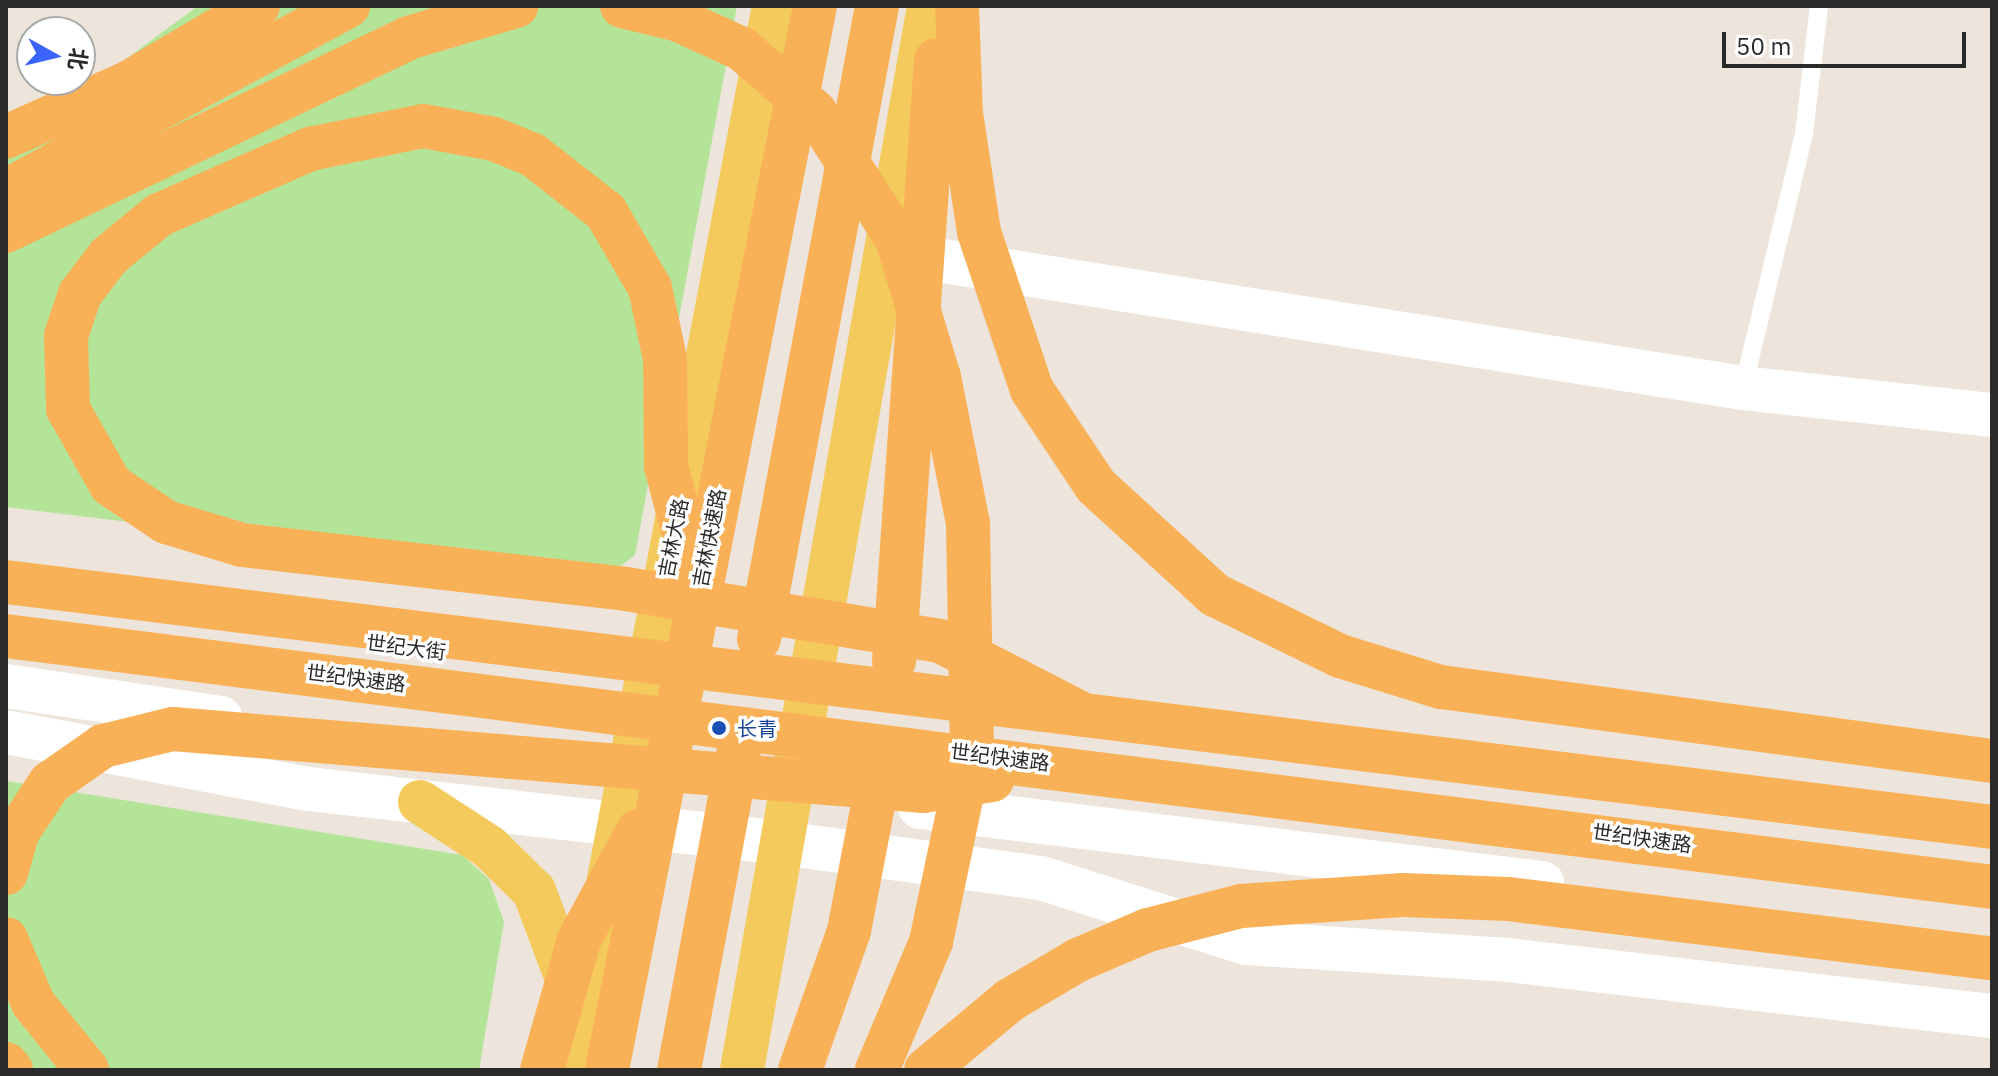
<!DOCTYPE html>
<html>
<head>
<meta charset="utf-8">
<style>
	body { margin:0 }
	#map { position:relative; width:1998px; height:1076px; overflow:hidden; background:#ede5dc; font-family:"IBM Plex Sans","Noto Sans SC",sans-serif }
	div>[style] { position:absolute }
	.green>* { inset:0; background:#b4e497 }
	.service>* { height:18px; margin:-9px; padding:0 9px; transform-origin:9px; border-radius:9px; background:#fff }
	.tertiary>* { height:44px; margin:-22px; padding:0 22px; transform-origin:22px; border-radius:22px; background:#fff }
	.secondary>* { height:44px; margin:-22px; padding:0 22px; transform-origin:22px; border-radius:22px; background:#fff }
	.primary>* { height:44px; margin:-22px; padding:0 22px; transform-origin:22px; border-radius:22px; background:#f3ca5b }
	.trunk>* { height:44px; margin:-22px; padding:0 22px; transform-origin:22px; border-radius:22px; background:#f9b158 }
	.dots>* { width:22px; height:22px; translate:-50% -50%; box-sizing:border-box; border:4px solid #fff; border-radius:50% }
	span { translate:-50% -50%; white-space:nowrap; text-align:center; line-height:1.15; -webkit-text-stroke:7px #fff; paint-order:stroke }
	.street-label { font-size:20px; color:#2a2a2a }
	.transit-label { font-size:20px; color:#164399 }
	.left { translate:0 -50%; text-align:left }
	.frame { position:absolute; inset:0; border:8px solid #2a2a2a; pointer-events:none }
	.north { position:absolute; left:16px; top:16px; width:80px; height:80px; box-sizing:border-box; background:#fff; border:2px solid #aaa; border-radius:50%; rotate:98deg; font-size:22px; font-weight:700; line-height:32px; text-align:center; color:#2a2a2a }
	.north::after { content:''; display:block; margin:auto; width:28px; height:36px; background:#3964fd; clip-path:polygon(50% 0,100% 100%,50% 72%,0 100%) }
	.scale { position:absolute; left:1722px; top:32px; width:244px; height:36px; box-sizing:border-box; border:4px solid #2a2a2a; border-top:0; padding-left:10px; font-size:24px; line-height:28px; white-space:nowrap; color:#2a2a2a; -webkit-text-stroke:6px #fff; paint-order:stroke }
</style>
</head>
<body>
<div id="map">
	<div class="green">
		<i style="clip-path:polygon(198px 6px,737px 6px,635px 555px,602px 580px,6px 507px,6px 147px)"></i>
		<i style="clip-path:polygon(6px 781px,462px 855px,489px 879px,504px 922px,479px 1070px,6px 1070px)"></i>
	</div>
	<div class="service">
		<i style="left:1743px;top:388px;width:261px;rotate:-76.5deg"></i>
		<i style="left:1804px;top:134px;width:129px;rotate:-83.3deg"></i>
	</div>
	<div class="tertiary">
		<i style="left:887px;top:252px;width:867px;rotate:9.03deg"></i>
		<i style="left:1743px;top:388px;width:250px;rotate:6.2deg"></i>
		<i style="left:920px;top:807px;width:627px;rotate:6.97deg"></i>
		<i style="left:781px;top:843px;width:262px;rotate:7.7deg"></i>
		<i style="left:1041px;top:878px;width:215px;rotate:17.6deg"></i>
		<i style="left:1246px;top:943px;width:262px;rotate:3.7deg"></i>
		<i style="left:1507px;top:960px;width:488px;rotate:6.6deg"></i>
	</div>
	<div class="secondary">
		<i style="left:6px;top:686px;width:217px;rotate:8.5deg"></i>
		<i style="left:6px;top:732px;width:308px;rotate:10.7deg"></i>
		<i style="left:309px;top:789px;width:475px;rotate:6.5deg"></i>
	</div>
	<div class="primary">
		<i style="left:420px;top:802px;width:82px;rotate:33.1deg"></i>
		<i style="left:489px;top:847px;width:63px;rotate:44.4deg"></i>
		<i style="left:534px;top:891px;width:111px;rotate:69.4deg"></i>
		<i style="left:573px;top:1070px;width:1083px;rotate:-79.3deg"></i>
		<i style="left:742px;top:1070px;width:1080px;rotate:-80.03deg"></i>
	</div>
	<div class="trunk">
		<i style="left:622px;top:6px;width:56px;rotate:13.5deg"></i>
		<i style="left:676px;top:19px;width:72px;rotate:24.4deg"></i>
		<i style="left:742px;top:49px;width:96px;rotate:40.8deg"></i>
		<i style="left:815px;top:112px;width:151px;rotate:57.2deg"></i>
		<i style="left:897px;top:239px;width:144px;rotate:73.1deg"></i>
		<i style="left:939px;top:377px;width:150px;rotate:78.8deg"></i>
		<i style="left:968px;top:524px;width:223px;rotate:89deg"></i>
		<i style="left:972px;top:747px;width:199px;rotate:101.9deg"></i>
		<i style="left:931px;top:942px;width:139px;rotate:112.9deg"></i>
		<i style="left:957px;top:6px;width:107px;rotate:87.9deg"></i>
		<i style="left:961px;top:113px;width:120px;rotate:81.4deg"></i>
		<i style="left:979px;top:232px;width:167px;rotate:71.5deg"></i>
		<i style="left:1032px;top:390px;width:115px;rotate:56.3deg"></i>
		<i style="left:1096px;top:486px;width:161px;rotate:42.5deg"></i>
		<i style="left:1215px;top:595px;width:139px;rotate:26deg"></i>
		<i style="left:1340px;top:656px;width:106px;rotate:17.1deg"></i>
		<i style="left:1441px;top:687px;width:556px;rotate:7.65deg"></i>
		<i style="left:6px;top:137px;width:133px;rotate:-23.9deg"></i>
		<i style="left:128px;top:83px;width:151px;rotate:-30.6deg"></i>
		<i style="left:6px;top:191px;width:389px;rotate:-28.4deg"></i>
		<i style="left:6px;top:231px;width:446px;rotate:-25.6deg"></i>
		<i style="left:408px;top:38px;width:113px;rotate:-16.5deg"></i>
		<i style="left:6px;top:582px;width:2001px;rotate:7.03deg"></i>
		<i style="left:699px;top:592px;width:130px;rotate:-104.7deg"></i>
		<i style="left:666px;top:466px;width:107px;rotate:-90.5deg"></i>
		<i style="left:665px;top:359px;width:73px;rotate:-101.9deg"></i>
		<i style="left:650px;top:288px;width:88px;rotate:-120.1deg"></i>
		<i style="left:606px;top:212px;width:93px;rotate:-142deg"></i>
		<i style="left:533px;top:155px;width:42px;rotate:-157.7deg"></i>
		<i style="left:494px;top:139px;width:72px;rotate:-169.6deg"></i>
		<i style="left:423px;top:126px;width:115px;rotate:168.5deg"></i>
		<i style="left:310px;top:149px;width:165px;rotate:156.4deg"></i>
		<i style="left:159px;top:215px;width:65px;rotate:140.6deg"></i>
		<i style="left:109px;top:256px;width:48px;rotate:127.3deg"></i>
		<i style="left:80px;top:294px;width:44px;rotate:108.4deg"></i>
		<i style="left:66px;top:336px;width:73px;rotate:88.4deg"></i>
		<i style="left:68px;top:409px;width:87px;rotate:60.5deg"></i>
		<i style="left:111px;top:485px;width:66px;rotate:33.9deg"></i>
		<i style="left:166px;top:522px;width:79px;rotate:16.8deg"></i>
		<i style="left:242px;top:545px;width:387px;rotate:6.5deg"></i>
		<i style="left:626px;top:589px;width:318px;rotate:9.4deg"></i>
		<i style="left:940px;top:641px;width:162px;rotate:27.2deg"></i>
		<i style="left:6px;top:636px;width:2002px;rotate:7.2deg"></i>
		<i style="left:759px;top:639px;width:644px;rotate:-79.44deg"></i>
		<i style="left:894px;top:661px;width:602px;rotate:-86deg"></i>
		<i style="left:6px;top:873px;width:41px;rotate:-74.6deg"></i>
		<i style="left:17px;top:833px;width:60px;rotate:-56.6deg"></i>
		<i style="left:50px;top:783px;width:65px;rotate:-34.9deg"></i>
		<i style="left:103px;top:746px;width:72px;rotate:-13.7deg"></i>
		<i style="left:173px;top:729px;width:753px;rotate:4.73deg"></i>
		<i style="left:923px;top:791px;width:70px;rotate:-9.1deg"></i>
		<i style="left:6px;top:939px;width:69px;rotate:67.1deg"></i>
		<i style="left:33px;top:1003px;width:86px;rotate:51.1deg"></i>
		<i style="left:6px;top:1064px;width:8px;rotate:50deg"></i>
		<i style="left:542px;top:1070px;width:135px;rotate:-74.1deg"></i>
		<i style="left:579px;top:940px;width:124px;rotate:-61.6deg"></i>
		<i style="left:607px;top:1070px;width:1084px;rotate:-78.94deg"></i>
		<i style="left:679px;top:1070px;width:326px;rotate:-79.4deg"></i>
		<i style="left:800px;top:1070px;width:147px;rotate:-70.6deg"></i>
		<i style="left:849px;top:931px;width:176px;rotate:-79.2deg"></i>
		<i style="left:926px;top:1070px;width:109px;rotate:-39.8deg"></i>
		<i style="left:1010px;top:1000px;width:79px;rotate:-30.5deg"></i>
		<i style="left:1078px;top:960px;width:76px;rotate:-23.2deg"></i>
		<i style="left:1148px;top:930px;width:96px;rotate:-14.5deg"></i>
		<i style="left:1241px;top:906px;width:162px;rotate:-3.9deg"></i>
		<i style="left:1403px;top:895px;width:105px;rotate:2.2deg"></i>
		<i style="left:1508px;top:899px;width:488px;rotate:7deg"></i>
	</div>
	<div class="dots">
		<i style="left:719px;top:728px;background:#1a4fb4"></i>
	</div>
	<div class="street-label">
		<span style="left:673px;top:538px;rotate:-79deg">吉林大路</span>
		<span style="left:709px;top:538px;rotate:-79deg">吉林快速路</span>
		<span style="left:406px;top:647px;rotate:7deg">世纪大街</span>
		<span style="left:356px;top:678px;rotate:7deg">世纪快速路</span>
		<span style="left:1000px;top:757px;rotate:7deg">世纪快速路</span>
		<span style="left:1642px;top:838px;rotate:8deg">世纪快速路</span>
	</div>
	<div class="transit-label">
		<span class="left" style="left:737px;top:728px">长青</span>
	</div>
	<div class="frame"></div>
	<div class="north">北</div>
	<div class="scale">50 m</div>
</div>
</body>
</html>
